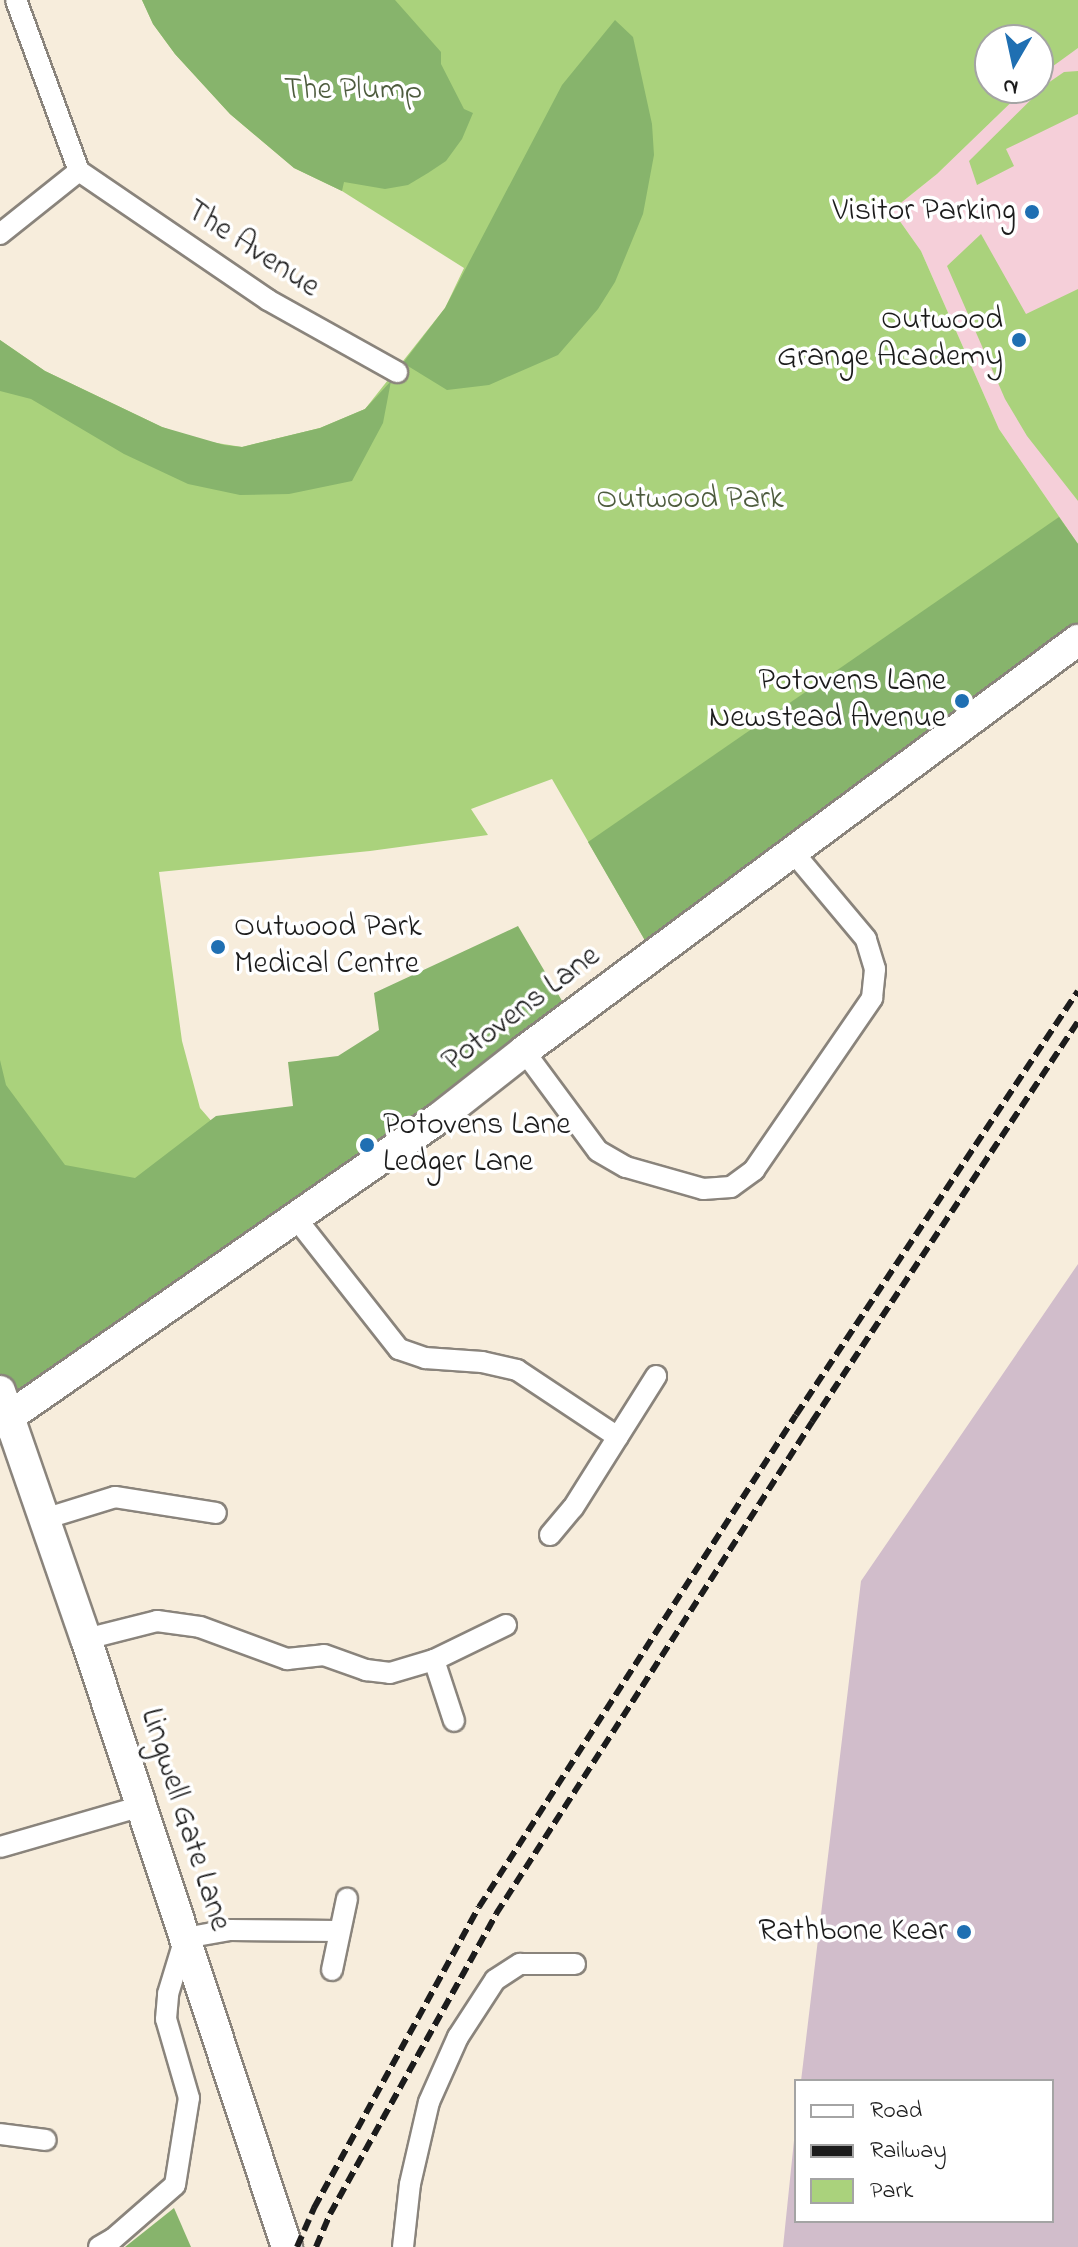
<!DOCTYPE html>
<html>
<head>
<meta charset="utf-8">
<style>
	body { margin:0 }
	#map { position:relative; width:1078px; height:2247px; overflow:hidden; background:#f7eddc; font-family:"Indie Flower",sans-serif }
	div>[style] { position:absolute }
	.built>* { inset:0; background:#f5cfd9 }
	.industrial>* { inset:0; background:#d1bdcb }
	.green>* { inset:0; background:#aad27c }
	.forest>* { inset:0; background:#87b46c }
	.roads { filter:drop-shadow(2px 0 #8a847c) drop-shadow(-2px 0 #8a847c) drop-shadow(0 2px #8a847c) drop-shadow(0 -2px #8a847c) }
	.street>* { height:20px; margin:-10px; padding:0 10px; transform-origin:10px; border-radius:10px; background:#fff }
	.secondary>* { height:30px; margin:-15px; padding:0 15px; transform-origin:15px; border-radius:15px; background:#fff }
	.rail>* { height:6px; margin-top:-3px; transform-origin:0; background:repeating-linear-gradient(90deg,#1c1c1c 0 12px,transparent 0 18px) }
	.dots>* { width:22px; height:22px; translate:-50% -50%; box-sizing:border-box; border:4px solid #fff; border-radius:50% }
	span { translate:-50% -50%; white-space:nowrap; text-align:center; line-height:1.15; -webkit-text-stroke:7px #fff; paint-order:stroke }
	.park-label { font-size:32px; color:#4e5c3e }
	.poi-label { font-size:32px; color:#1c1c1c }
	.right { translate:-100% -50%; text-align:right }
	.left { translate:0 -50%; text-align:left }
	.street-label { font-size:32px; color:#1c1c1c }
	.legend { position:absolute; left:794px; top:2079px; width:260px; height:144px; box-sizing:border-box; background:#fff; border:2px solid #a4a4a4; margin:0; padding:10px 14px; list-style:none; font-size:24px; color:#1c1c1c }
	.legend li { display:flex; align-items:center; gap:16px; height:40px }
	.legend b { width:40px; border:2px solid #a4a4a4 }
	.north { position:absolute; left:974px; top:24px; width:80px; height:80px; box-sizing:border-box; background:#fff; border:2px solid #a4a4a4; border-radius:50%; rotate:189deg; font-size:22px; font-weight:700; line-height:32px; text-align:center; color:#1c1c1c }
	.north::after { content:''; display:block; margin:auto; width:28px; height:36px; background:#1f6fb2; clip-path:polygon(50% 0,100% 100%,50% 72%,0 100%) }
</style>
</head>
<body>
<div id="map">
	<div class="built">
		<i style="clip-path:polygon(1078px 48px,1078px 544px,999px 429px,921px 251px,892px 210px,937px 174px,1026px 88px,1038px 88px,1038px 77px,1051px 64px)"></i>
	</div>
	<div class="industrial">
		<i style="clip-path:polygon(1078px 1264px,1078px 2247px,783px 2247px,796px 2121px,796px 2221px,1052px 2221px,1052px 2081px,801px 2081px,861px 1581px)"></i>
	</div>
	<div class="green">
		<i style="clip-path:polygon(142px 0,1078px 0,1078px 48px,1038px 77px,1038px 40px,990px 40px,990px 88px,1026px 88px,937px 174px,892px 210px,921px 251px,999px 429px,1078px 544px,654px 956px,552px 779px,471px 809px,488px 835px,370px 851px,159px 872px,182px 1041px,200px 1108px,295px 1217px,0 1391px,0 340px,45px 371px,162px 427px,198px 440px,242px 447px,320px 428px,365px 409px,445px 308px,464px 268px,342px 191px,294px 168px,230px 114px,175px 54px,153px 24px)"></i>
		<i style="clip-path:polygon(1078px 71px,1078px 114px,1006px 149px,1014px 166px,977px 185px,969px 161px,1048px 83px,1064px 72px)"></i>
		<i style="clip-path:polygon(981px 234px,1026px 314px,1078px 289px,1078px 501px,1027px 436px,1005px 399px,947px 266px)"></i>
	</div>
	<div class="forest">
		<i style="clip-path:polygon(142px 0,395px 0,441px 52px,441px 64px,464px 109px,473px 113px,462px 139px,446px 161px,428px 173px,408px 185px,385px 189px,344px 182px,342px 191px,294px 168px,230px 114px,175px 54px,153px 24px)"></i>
		<i style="clip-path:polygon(615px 20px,633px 37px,652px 124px,654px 155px,643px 214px,615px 282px,598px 309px,558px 355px,489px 385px,447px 390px,403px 363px,445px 308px,562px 85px)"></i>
		<i style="clip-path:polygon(0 340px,45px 371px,162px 427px,224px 445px,242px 447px,320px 428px,365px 409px,391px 381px,383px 423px,352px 481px,289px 494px,240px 495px,188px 484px,124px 454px,31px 399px,0 391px)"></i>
		<i style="clip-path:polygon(1059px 517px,1078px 544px,1078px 640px,654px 956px,588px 842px)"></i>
		<i style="clip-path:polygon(518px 926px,571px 1016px,9px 1417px,0 1391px,0 1060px,6px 1085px,65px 1165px,135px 1178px,216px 1116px,293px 1106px,288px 1062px,338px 1056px,379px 1030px,374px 993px)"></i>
		<i style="clip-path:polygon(174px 2208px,191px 2247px,125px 2247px)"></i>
	</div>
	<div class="roads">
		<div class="street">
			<i style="left:16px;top:0;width:182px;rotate:69.8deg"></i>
			<i style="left:79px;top:171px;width:229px;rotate:34.3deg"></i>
			<i style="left:268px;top:300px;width:148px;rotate:29.2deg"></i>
			<i style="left:0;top:234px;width:101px;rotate:-38.6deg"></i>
			<i style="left:524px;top:1051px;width:124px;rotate:53.5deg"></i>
			<i style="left:598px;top:1151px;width:32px;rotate:30deg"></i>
			<i style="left:626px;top:1167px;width:80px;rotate:15.9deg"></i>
			<i style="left:703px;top:1189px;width:28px;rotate:-4deg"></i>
			<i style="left:731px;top:1187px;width:29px;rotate:-36deg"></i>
			<i style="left:754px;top:1170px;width:209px;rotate:-55.5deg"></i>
			<i style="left:872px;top:998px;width:29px;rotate:-84deg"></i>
			<i style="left:875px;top:969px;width:31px;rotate:-107deg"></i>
			<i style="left:866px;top:939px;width:114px;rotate:-130deg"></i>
			<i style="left:295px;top:1217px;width:168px;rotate:51.8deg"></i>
			<i style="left:399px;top:1349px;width:28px;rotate:19deg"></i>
			<i style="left:425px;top:1358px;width:57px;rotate:4deg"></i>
			<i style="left:482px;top:1362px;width:36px;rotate:13deg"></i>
			<i style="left:517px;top:1370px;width:121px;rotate:33.6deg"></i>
			<i style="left:44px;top:1519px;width:74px;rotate:-17.2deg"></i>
			<i style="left:115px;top:1497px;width:102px;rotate:9deg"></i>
			<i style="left:550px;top:1535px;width:35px;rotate:-50deg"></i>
			<i style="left:573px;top:1508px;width:156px;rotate:-57.8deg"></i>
			<i style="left:86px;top:1639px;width:73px;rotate:-14.2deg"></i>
			<i style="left:157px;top:1621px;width:43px;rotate:7.9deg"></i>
			<i style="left:200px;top:1627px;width:93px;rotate:20.2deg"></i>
			<i style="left:287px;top:1659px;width:37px;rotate:-6deg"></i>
			<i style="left:324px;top:1655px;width:45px;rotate:19.7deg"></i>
			<i style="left:366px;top:1670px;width:24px;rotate:7deg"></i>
			<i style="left:390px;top:1673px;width:46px;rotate:-16.5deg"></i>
			<i style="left:434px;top:1660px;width:80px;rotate:-25.9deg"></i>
			<i style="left:434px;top:1660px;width:64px;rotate:71.8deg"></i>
			<i style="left:0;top:1847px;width:148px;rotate:-16.1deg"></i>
			<i style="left:332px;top:1970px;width:73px;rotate:-78.1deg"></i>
			<i style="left:0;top:2134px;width:46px;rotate:7.4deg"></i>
			<i style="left:99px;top:2247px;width:16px;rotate:-30deg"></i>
			<i style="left:113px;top:2239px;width:82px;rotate:-41.1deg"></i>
			<i style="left:175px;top:2185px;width:88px;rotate:-80.9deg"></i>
			<i style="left:189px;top:2098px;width:82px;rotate:-106.2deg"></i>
			<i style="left:166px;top:2019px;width:25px;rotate:-85deg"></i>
			<i style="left:168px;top:1994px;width:59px;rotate:-73.1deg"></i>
			<i style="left:185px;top:1938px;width:46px;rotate:-10.1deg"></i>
			<i style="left:230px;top:1930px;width:108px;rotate:0.5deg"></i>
			<i style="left:403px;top:2247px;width:63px;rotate:-83.7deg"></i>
			<i style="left:410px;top:2184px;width:84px;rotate:-77deg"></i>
			<i style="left:429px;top:2102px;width:71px;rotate:-66deg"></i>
			<i style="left:458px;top:2037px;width:68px;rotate:-57deg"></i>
			<i style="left:495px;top:1980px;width:30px;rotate:-33deg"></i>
			<i style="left:520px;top:1964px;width:55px"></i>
		</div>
		<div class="secondary">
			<i style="left:0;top:1391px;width:262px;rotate:70.9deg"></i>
			<i style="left:86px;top:1639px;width:640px;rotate:71.71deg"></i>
			<i style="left:0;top:1423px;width:535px;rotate:-34.79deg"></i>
			<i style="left:439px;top:1118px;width:108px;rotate:-38.2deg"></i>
			<i style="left:524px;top:1051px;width:690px;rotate:-36.57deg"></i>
		</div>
	</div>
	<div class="rail">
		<i style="left:297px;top:2247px;width:43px;rotate:-66.4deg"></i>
		<i style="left:314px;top:2208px;width:343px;rotate:-61.3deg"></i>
		<i style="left:479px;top:1907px;width:585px;rotate:-57.21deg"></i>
		<i style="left:796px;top:1415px;width:509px;rotate:-56.37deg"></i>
		<i style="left:316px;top:2247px;width:36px;rotate:-67deg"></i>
		<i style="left:330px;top:2214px;width:343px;rotate:-61deg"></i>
		<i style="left:496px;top:1914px;width:585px;rotate:-57.29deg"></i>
		<i style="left:812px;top:1422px;width:480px;rotate:-56.4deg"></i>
	</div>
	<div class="dots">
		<i style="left:1032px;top:212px;background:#1f6fb2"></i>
		<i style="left:1019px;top:340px;background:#1f6fb2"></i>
		<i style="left:962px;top:701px;background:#1f6fb2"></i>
		<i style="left:218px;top:947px;background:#1f6fb2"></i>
		<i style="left:367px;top:1145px;background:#1f6fb2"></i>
		<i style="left:964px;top:1932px;background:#1f6fb2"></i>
	</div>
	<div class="park-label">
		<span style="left:353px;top:91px">The Plump</span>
		<span style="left:690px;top:500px">Outwood Park</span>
	</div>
	<div class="poi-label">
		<span class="right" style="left:1016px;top:212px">Visitor Parking</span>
		<span class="right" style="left:1003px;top:340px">Outwood<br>Grange Academy</span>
		<span class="right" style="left:946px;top:701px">Potovens Lane<br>Newstead Avenue</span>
		<span class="left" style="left:234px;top:947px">Outwood Park<br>Medical Centre</span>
		<span class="left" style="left:383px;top:1145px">Potovens Lane<br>Ledger Lane</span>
		<span class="right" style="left:948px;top:1932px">Rathbone Kear</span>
	</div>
	<div class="street-label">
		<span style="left:252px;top:250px;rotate:33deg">The Avenue</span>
		<span style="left:522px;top:1010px;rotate:-37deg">Potovens Lane</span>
		<span style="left:184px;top:1820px;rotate:72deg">Lingwell Gate Lane</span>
	</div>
	<ul class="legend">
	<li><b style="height:10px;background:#fff"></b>Road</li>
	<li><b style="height:10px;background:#1c1c1c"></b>Railway</li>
	<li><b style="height:22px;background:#aad27c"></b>Park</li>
	</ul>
	<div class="north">N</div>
</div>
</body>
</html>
